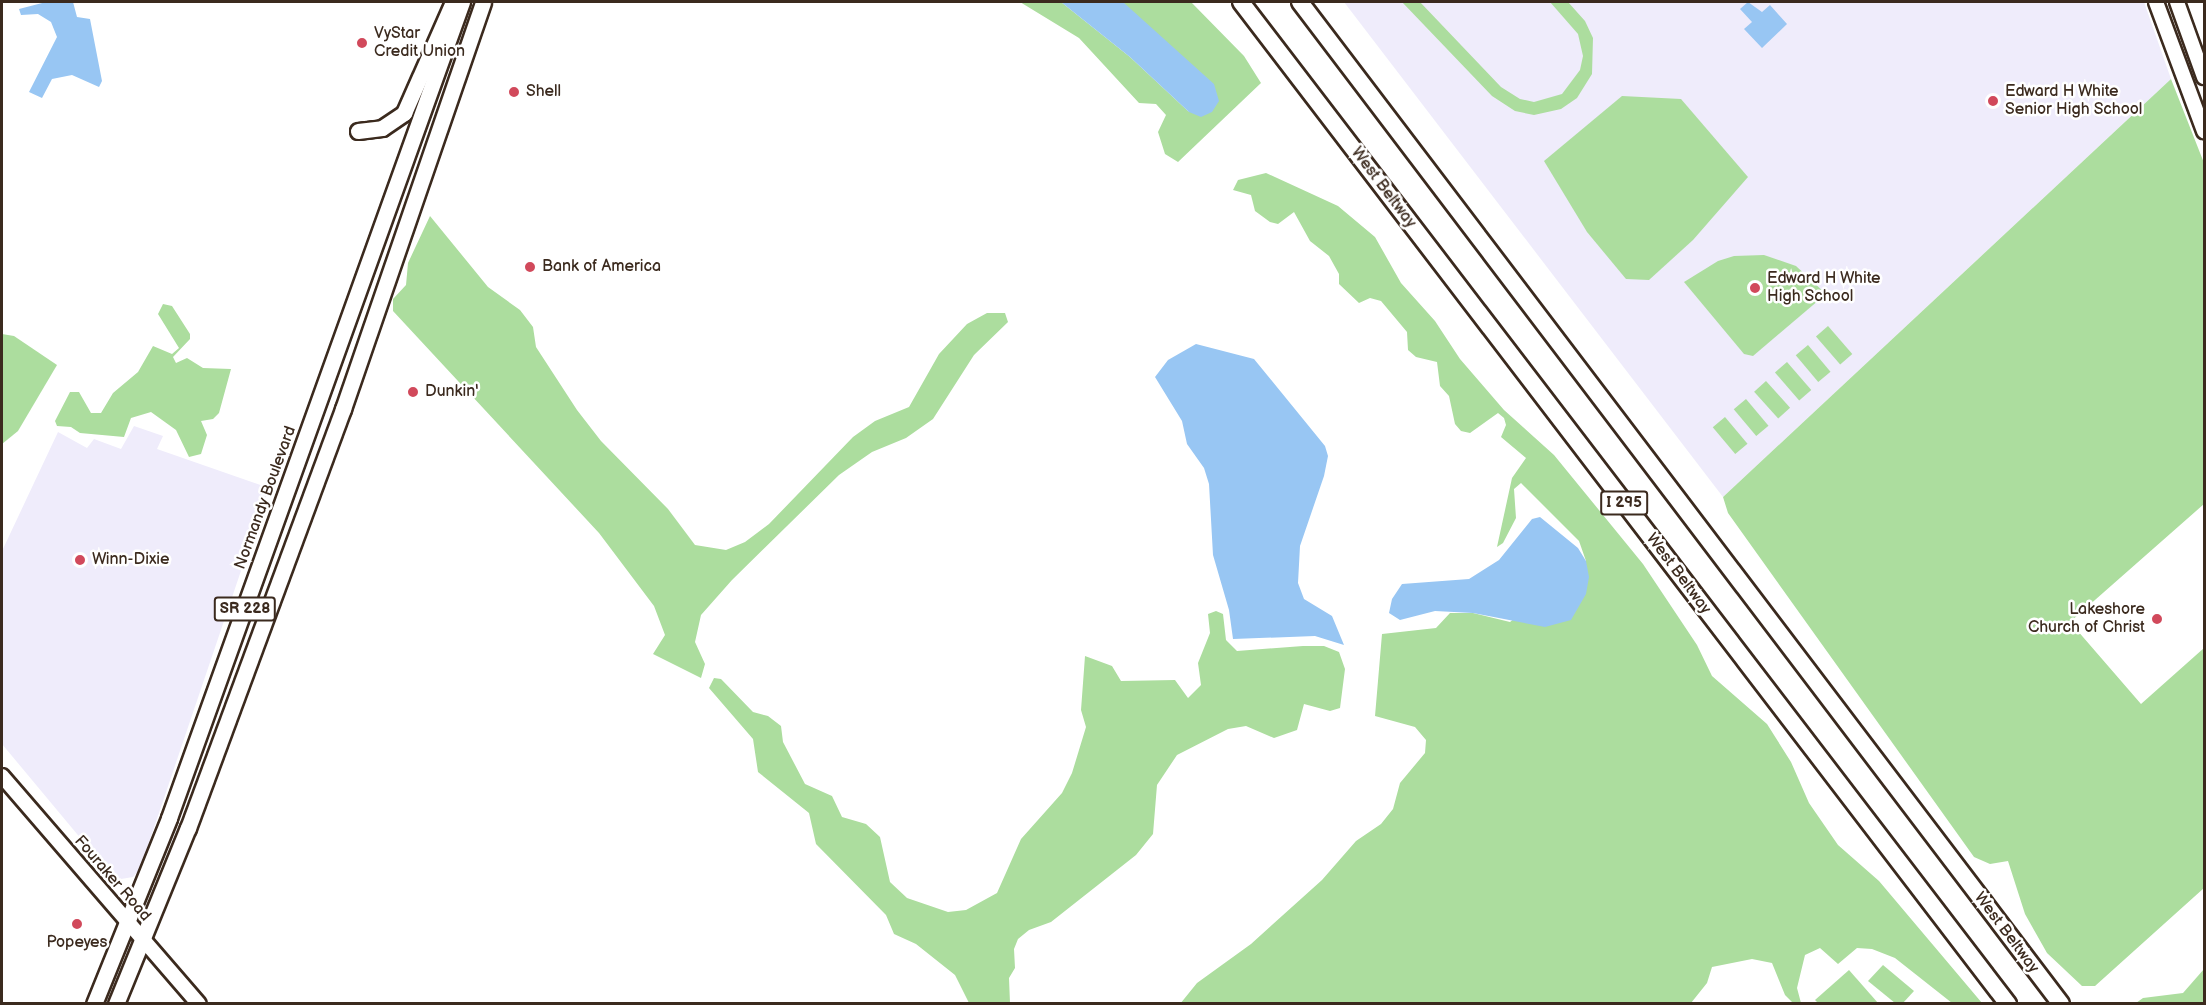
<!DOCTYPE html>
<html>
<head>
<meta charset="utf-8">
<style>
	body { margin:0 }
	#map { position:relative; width:2206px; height:1005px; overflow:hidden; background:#fff; font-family:"Balsamiq Sans",sans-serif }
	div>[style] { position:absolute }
	.built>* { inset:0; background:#efecfb }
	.green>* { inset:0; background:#acdd9e; transform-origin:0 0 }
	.water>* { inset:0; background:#98c6f3 }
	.roads { filter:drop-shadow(2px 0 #3b2a1e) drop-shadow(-2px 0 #3b2a1e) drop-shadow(0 2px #3b2a1e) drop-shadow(0 -2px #3b2a1e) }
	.secondary>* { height:14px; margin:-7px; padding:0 7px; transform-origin:7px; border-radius:7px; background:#fff }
	.primary>* { height:15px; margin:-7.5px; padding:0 7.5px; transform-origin:7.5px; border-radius:7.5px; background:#fff }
	.highway>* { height:16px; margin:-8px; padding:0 8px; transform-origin:8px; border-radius:8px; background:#fff }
	.dots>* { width:16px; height:16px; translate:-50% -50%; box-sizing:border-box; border:3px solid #fff; border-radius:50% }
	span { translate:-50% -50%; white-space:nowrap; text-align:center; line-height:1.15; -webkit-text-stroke:5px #fff; paint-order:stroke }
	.shield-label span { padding:2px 4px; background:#fff; border:2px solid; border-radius:4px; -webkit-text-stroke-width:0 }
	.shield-label { font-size:15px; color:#3b2a1e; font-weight:700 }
	.poi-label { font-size:16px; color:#3b2a1e }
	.left { translate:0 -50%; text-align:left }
	.right { translate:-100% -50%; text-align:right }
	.street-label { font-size:16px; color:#3b2a1e }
	.frame { position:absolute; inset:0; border:3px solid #3b2a1e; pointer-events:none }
</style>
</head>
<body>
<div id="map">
	<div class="built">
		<i style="clip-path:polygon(1344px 2px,2144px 2px,2171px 79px,1723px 497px)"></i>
		<i style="clip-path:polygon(134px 426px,163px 436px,157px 449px,269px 488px,140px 869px,133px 877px,121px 879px,112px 876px,2px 744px,2px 551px,58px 432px,87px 448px,94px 439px,121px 449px)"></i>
	</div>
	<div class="green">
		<i style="clip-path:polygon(1020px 2px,1061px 2px,1130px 57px,1189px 112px,1123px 2px,1191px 2px,1244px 56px,1261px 83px,1178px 162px,1165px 154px,1158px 132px,1166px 115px,1156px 104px,1139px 103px,1079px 38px)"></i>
		<i style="clip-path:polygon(1402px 2px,1420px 2px,1501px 87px,1520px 99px,1534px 102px,1562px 94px,1580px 70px,1583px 56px,1578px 34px,1550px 2px,1568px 2px,1585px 21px,1593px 38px,1592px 74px,1577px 98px,1561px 109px,1534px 115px,1515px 111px,1492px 96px)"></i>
		<i style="clip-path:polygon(2171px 79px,2204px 163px,2204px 504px,2070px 622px,2141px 704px,2204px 648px,2204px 888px,2095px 986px,2082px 986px,2047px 953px,2025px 914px,2008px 861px,1990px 864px,1974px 857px,1728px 513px,1723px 497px)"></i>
		<i style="clip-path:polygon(1622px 96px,1681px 99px,1748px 177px,1693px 240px,1649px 280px,1626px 279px,1587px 232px,1544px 161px)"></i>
		<i style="clip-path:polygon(1266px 173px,1338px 206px,1375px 237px,1401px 283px,1435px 321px,1460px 359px,1504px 410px,1554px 455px,1643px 564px,1697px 645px,1712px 676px,1767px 724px,1791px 762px,1809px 803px,1838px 845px,1879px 881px,1982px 1003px,1952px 1003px,1895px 958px,1872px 949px,1857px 948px,1838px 964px,1820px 948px,1805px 955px,1797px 988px,1801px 1003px,1793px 1003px,1785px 995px,1772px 963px,1752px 959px,1712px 967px,1707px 983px,1691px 1003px,1180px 1004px,1197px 983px,1251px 944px,1322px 880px,1356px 841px,1381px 824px,1393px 809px,1400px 783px,1425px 753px,1426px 740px,1415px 727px,1375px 716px,1382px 634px,1436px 628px,1450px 613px,1473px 613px,1510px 622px,1586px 561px,1579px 541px,1521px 483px,1514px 489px,1516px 518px,1503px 543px,1497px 547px,1512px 478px,1526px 458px,1501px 437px,1506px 425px,1504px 418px,1498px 413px,1470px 433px,1461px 431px,1455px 424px,1449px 396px,1440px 386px,1437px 362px,1416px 357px,1408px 350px,1407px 332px,1381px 301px,1370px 298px,1359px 303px,1339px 284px,1339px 274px,1329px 256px,1310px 241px,1294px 212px,1278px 224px,1270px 222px,1255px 211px,1251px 195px,1233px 190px,1238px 180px)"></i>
		<i style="clip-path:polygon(430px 216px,488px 287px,520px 310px,533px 327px,536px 347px,577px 410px,601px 441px,668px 509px,695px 545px,726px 550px,745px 542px,769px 524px,853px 437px,875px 421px,909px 407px,939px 354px,967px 324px,987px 313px,1005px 313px,1008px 322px,974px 355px,933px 419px,906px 438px,872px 452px,839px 475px,732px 580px,701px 615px,695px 642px,705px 664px,701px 678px,653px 654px,665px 635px,654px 606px,599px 533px,393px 311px,393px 299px,406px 285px,408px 263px)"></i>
		<i style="clip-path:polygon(1764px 255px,1796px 266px,1826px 294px,1753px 356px,1744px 354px,1684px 282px,1718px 261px,1734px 256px)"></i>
		<i style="clip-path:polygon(163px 304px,172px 306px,190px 334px,190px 339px,173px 357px,176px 363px,187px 358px,203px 368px,231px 369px,219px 413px,213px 419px,201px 421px,207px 435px,201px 454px,189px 457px,176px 430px,151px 412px,131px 418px,124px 437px,80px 433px,71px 427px,57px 426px,55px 421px,70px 392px,79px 392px,91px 413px,101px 413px,113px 393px,138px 372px,153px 346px,172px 354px,179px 348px,158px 314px)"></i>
		<i style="left:1828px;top:326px;width:37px;height:16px;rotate:49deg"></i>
		<i style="clip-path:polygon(2px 334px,14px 336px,57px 365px,18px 431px,2px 444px)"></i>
		<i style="left:1808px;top:345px;width:35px;height:16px;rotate:50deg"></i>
		<i style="left:1787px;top:362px;width:37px;height:16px;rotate:49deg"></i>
		<i style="left:1766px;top:381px;width:36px;height:16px;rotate:48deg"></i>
		<i style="left:1746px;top:399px;width:35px;height:16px;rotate:50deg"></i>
		<i style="left:1725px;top:417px;width:35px;height:16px;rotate:50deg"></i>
		<i style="clip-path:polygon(1216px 611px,1223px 614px,1226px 640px,1237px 651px,1303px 646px,1324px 646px,1339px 652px,1345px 669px,1340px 708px,1330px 711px,1304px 704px,1297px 730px,1274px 738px,1246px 726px,1228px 729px,1177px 755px,1157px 785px,1153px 834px,1136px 855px,1051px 922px,1029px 930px,1018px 939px,1014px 949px,1015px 968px,1009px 978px,1010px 1003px,969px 1003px,955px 975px,916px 944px,894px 934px,886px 915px,816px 844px,809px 813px,758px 772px,753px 739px,709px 688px,714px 678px,721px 679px,753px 712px,768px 716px,781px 726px,783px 742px,805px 784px,832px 796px,842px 817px,866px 824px,880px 837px,890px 882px,907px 898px,948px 912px,966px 910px,997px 893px,1021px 839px,1062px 793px,1072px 773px,1086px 727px,1081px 710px,1085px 656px,1112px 666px,1121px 681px,1175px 680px,1188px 698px,1201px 685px,1198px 663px,1210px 633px,1208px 614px)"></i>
		<i style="clip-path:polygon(1883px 965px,1914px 991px,1903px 1003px,1895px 1003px,1868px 981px)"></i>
		<i style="clip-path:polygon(2204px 969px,2204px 1003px,2136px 1003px,2143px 998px,2183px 993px)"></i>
		<i style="clip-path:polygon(1849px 970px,1878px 1003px,1818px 1003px,1815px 1000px)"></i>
	</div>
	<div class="water">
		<i style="clip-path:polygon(46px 2px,73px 2px,77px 17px,90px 19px,102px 81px,99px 87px,72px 75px,52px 79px,42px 98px,29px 92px,57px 37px,51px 22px,38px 14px,21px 15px,19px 9px)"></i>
		<i style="clip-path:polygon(1061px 2px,1123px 2px,1214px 84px,1219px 101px,1212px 112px,1201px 117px,1189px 112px,1130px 57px)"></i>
		<i style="clip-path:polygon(1748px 2px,1762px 12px,1770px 5px,1787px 24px,1762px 48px,1744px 29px,1752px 22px,1740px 9px)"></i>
		<i style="clip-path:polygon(1196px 344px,1254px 359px,1325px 446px,1328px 456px,1324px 476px,1300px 546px,1298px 583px,1304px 599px,1332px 616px,1344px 645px,1315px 636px,1233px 639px,1229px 610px,1213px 555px,1209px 484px,1204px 468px,1187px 444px,1182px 421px,1155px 377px,1168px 360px)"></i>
		<i style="clip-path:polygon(1540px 517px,1578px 548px,1586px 561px,1589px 577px,1586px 594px,1571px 620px,1545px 627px,1473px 613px,1435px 611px,1400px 620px,1389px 613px,1392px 599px,1402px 584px,1469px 579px,1499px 560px,1532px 519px)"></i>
	</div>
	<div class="roads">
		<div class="secondary">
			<i style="left:2156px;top:2px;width:138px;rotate:69.6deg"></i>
			<i style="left:2177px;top:2px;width:80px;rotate:70.2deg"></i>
			<i style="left:2px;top:776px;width:301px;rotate:49.2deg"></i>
		</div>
		<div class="primary">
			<i style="left:358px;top:131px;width:24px;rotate:-7deg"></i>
			<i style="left:382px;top:128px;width:27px;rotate:-34deg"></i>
			<i style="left:404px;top:113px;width:121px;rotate:-66.2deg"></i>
			<i style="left:94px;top:1004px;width:201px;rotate:-68deg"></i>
			<i style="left:169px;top:818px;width:867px;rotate:-70.25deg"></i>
			<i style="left:116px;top:1004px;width:190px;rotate:-67.8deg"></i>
			<i style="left:188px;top:828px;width:447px;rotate:-69.7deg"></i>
			<i style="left:343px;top:409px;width:430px;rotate:-71deg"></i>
		</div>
		<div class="highway">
			<i style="left:1241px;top:2px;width:1262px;rotate:52.57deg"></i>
			<i style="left:1300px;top:2px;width:1258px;rotate:52.78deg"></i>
		</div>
	</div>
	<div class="dots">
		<i style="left:362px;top:43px;background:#d1495b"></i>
		<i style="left:514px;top:92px;background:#d1495b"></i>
		<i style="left:1993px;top:101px;background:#d1495b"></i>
		<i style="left:530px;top:267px;background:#d1495b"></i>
		<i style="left:1755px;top:288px;background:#d1495b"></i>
		<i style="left:413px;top:392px;background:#d1495b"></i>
		<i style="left:80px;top:560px;background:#d1495b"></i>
		<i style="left:2157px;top:619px;background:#d1495b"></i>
		<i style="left:77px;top:924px;background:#d1495b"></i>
	</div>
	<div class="shield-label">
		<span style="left:1624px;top:503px">I 295</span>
		<span style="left:245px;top:609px">SR 228</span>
	</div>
	<div class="poi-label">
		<span class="left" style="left:374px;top:43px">VyStar<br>Credit Union</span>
		<span class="left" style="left:526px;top:92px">Shell</span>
		<span class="left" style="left:2005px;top:101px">Edward H White<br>Senior High School</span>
		<span class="left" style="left:542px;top:267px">Bank of America</span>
		<span class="left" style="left:1767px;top:288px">Edward H White<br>High School</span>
		<span class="left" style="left:425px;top:392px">Dunkin'</span>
		<span class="left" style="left:92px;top:560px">Winn-Dixie</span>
		<span class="right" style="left:2145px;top:619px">Lakeshore<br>Church of Christ</span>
		<span style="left:77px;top:943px">Popeyes</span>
	</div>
	<div class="street-label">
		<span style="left:1383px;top:188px;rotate:53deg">West Beltway</span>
		<span style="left:266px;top:498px;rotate:-70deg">Normandy Boulevard</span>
		<span style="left:1678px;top:574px;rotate:53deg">West Beltway</span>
		<span style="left:112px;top:879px;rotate:49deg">Fouraker Road</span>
		<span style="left:2006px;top:933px;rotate:53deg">West Beltway</span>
	</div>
	<div class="frame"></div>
</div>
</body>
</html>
